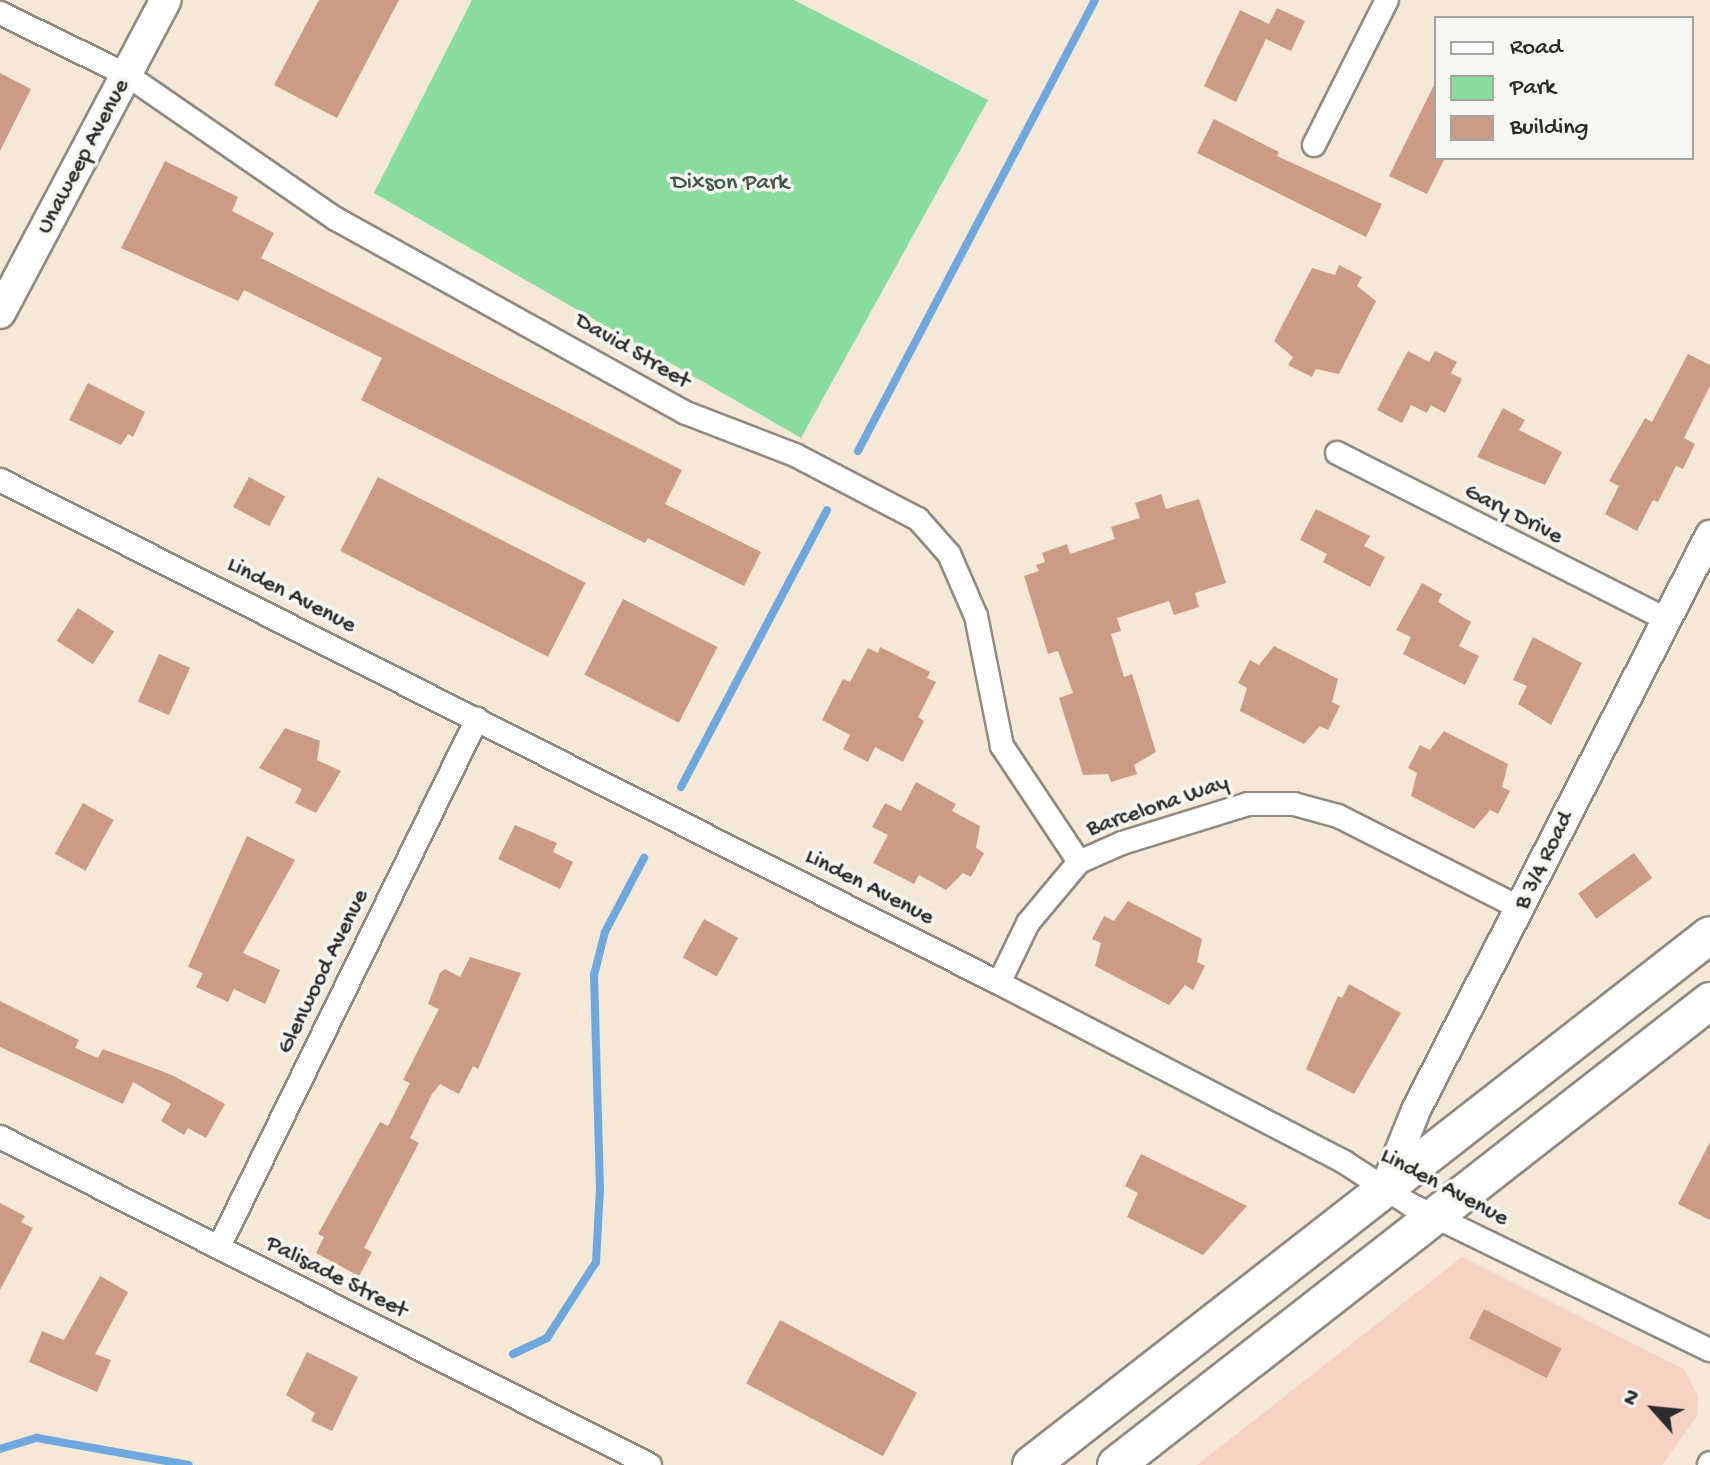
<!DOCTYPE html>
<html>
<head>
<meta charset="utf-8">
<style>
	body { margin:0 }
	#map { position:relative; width:1710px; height:1465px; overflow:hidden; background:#f5e8d7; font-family:"Gochi Hand",sans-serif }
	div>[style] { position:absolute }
	.built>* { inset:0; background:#f6d2c3 }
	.green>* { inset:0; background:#87dc9e }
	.stream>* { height:8px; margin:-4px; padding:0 4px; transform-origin:4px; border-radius:4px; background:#6ea8de }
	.building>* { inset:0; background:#cb9b86; transform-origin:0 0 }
	.roads { filter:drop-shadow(2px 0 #908a81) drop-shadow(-2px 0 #908a81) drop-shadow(0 2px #908a81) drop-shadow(0 -2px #908a81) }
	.minor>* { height:22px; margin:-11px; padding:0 11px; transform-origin:11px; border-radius:11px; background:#fff }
	.tertiary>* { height:28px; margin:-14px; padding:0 14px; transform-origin:14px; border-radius:14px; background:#fff }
	.secondary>* { height:30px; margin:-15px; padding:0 15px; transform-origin:15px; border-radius:15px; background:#fff }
	.trunk>* { height:36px; margin:-18px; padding:0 18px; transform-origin:18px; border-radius:18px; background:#fff }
	span { translate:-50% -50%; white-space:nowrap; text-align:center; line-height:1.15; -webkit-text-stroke:7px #f6f6f2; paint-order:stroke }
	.street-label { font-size:24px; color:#2b2b2b }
	.park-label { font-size:24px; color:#425748 }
	.legend { position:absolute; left:1434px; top:16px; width:260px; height:144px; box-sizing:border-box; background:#f6f6f2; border:2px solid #a5a5a2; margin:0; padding:10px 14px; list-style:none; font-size:24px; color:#2b2b2b }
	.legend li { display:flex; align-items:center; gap:16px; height:40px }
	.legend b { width:40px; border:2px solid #a5a5a2 }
	.north { position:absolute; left:1614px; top:1369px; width:80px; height:80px; -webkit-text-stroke:6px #f6f6f2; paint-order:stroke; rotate:297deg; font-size:22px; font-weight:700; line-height:32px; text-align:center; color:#2b2b2b }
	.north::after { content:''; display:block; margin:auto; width:28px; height:36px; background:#2b2b2b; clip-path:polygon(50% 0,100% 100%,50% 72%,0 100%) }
</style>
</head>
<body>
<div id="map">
	<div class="built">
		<i style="clip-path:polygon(1462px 1257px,1684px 1369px,1698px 1396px,1697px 1416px,1662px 1465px,1197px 1465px)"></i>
	</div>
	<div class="green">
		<i style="clip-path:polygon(472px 0,794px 0,988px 100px,801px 438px,374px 193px)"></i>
	</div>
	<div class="stream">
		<i style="left:858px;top:451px;width:509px;rotate:-62.28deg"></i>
		<i style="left:681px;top:787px;width:313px;rotate:-62.2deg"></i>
		<i style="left:513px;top:1354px;width:38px;rotate:-25deg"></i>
		<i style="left:547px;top:1338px;width:90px;rotate:-57.2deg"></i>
		<i style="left:596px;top:1262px;width:73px;rotate:-86.9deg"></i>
		<i style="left:600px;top:1189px;width:214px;rotate:-91.6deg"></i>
		<i style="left:594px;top:975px;width:44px;rotate:-75.7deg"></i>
		<i style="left:605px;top:932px;width:84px;rotate:-62.2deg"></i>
		<i style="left:0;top:1449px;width:39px;rotate:-17deg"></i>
		<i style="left:37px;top:1438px;width:154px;rotate:10.1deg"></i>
	</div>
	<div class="building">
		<i style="clip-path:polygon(319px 0,399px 0,337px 118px,274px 85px)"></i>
		<i style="clip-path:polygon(1277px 8px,1305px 21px,1291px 51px,1266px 39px,1236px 102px,1204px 86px,1240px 10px,1269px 24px)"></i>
		<i style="clip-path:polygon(0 73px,31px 89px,0 151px)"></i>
		<i style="clip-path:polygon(1436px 81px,1436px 158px,1445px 158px,1427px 194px,1389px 176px)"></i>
		<i style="clip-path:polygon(1214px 119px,1279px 152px,1277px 156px,1382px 204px,1366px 237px,1197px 153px)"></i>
		<i style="clip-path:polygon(165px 161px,238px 197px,232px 211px,274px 233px,261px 258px,682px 470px,665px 504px,761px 552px,744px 586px,648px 538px,645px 543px,361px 400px,382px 358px,244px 290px,238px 301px,121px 248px)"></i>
		<i style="clip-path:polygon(1339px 265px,1362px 277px,1357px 286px,1376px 301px,1339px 374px,1316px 369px,1312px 377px,1288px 365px,1293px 357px,1274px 341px,1312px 268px,1335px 275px)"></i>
		<i style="clip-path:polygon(1408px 351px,1429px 362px,1435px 351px,1457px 362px,1451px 373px,1462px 379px,1445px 413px,1431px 405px,1427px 413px,1411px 405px,1402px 423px,1377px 410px)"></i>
		<i style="clip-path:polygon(1688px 354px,1710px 365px,1710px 386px,1684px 438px,1695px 444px,1683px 469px,1676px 466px,1658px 502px,1653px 500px,1637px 531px,1605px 514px,1619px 486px,1609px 481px,1645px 418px,1652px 422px)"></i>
		<i style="clip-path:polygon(88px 383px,145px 412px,133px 437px,128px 434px,121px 445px,69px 420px)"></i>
		<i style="clip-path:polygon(1503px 408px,1525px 420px,1519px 430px,1562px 452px,1545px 485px,1477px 457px)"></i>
		<i style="left:249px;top:477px;width:41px;height:34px;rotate:28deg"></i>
		<i style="left:378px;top:477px;width:233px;height:83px;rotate:27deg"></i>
		<i style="clip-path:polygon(1161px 494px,1166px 509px,1199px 499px,1226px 583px,1195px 593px,1199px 607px,1174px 615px,1169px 601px,1117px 618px,1121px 631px,1111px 634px,1124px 677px,1132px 674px,1156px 752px,1134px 765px,1137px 774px,1111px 782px,1108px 774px,1083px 775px,1059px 698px,1073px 693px,1058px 651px,1048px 654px,1024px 576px,1039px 571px,1036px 565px,1045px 562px,1042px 553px,1067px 544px,1070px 554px,1115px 539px,1111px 527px,1140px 518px,1135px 503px)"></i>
		<i style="clip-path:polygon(1316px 509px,1370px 536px,1364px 546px,1385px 557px,1370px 587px,1323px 562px,1327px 554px,1300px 540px)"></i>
		<i style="clip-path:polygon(1422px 583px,1442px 594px,1438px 602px,1471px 622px,1459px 646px,1479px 656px,1465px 685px,1403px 654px,1411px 637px,1396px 630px)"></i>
		<i style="left:623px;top:599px;width:106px;height:85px;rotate:27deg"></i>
		<i style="left:78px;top:608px;width:43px;height:39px;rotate:33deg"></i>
		<i style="clip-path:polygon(1533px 637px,1582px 663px,1551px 725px,1518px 704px,1527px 686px,1513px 680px)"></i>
		<i style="clip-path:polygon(1274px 646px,1338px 679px,1332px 702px,1340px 706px,1328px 730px,1320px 726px,1304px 744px,1240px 711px,1247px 688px,1238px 683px,1250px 660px,1259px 665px)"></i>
		<i style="clip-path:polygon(880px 647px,930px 672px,927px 678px,936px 682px,918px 717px,924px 721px,903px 762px,875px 747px,868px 762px,843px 749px,850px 735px,822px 720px,843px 679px,850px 682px,868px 648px,878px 653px)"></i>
		<i style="left:159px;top:654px;width:34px;height:52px;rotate:24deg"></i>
		<i style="clip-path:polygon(285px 728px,320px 741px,317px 760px,341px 771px,316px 813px,295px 803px,302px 789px,259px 768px)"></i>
		<i style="clip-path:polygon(1444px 731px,1508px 764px,1502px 787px,1510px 791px,1498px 814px,1490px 810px,1474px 829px,1411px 796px,1417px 773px,1408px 768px,1420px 745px,1430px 750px)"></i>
		<i style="clip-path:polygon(916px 782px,956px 804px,952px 811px,980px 826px,976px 848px,984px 853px,971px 877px,963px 873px,946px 890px,919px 875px,914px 884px,873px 863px,888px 835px,872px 827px,885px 803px,901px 811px)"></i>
		<i style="left:83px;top:803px;width:35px;height:58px;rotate:29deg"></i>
		<i style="clip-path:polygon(515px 825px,557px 843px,553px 852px,573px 862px,560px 889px,498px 859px)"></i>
		<i style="clip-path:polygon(247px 836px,295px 860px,243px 953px,280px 970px,265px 1004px,234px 989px,228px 1002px,196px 987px,203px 973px,188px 967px)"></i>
		<i style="left:1634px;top:853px;width:31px;height:69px;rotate:54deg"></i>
		<i style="clip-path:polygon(1128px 901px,1202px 939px,1197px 962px,1205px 966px,1193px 990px,1185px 985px,1169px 1005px,1095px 966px,1101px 943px,1092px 939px,1104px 916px,1114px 921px)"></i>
		<i style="left:704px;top:919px;width:39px;height:44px;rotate:29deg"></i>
		<i style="clip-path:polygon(470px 957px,521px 973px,478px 1069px,473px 1066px,459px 1094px,440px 1084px,432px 1094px,410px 1138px,419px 1143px,364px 1248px,372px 1252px,359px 1276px,316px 1253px,324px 1237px,318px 1234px,380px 1122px,388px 1126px,410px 1083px,403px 1080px,439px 1009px,428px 1004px,440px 973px,445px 969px,460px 977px)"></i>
		<i style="clip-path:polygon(1349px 984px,1401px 1013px,1354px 1094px,1306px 1069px,1338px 996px,1342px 998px)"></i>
		<i style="clip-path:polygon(0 1001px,79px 1040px,75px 1048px,98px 1058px,103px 1049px,172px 1075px,225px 1104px,206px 1138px,188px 1128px,184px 1135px,161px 1121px,171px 1104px,133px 1082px,123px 1104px,0 1047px)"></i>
		<i style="clip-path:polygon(1710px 1142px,1710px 1220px,1678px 1204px)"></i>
		<i style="clip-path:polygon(1141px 1154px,1247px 1206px,1203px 1255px,1127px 1217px,1138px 1193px,1125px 1186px)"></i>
		<i style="clip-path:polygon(0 1203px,25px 1216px,21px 1222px,33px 1228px,0 1290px)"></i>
		<i style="clip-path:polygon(100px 1276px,128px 1292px,95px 1354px,111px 1360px,97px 1392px,29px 1362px,42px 1331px,64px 1340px)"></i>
		<i style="left:1484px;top:1309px;width:87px;height:33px;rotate:27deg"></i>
		<i style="left:780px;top:1320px;width:155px;height:72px;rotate:28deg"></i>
		<i style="clip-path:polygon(307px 1352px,358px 1377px,332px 1431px,311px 1421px,315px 1413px,286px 1395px)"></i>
	</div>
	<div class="roads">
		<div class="minor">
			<i style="left:0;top:13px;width:141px;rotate:26deg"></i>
			<i style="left:127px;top:75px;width:254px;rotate:34.6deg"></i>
			<i style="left:336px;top:219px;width:400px;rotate:29deg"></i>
			<i style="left:686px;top:413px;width:117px;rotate:21.1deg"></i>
			<i style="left:795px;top:455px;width:139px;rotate:27.5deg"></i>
			<i style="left:918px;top:519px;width:47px;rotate:48.5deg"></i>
			<i style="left:949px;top:554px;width:68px;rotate:66.5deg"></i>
			<i style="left:976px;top:616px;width:133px;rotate:78.7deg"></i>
			<i style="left:1002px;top:746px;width:139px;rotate:56.4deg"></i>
			<i style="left:1314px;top:145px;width:162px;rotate:-63.3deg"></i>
			<i style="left:1337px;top:453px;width:370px;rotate:26.8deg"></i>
			<i style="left:0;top:480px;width:1118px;rotate:26.73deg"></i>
			<i style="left:999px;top:983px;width:389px;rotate:27.4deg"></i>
			<i style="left:1344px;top:1162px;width:80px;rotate:32.7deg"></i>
			<i style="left:1411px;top:1205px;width:332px;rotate:25.9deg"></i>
			<i style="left:999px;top:983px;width:67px;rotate:-64.2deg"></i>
			<i style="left:1028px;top:923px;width:80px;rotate:-50.1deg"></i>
			<i style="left:1079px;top:862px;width:47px;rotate:-23.8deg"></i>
			<i style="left:1122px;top:843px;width:132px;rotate:-17.2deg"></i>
			<i style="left:1248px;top:804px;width:46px"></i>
			<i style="left:1294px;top:804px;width:46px;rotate:15.3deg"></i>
			<i style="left:1338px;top:816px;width:206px;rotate:26.8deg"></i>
			<i style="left:0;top:1137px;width:728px;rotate:26.78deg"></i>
			<i style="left:219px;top:1247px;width:588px;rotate:-63.96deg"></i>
			<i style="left:1709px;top:1465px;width:2px;rotate:-63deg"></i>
		</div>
		<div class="tertiary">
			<i style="left:1384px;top:1189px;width:85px;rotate:-67.9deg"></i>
			<i style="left:1416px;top:1110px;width:646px;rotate:-62.92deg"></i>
		</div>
		<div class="secondary">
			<i style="left:0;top:313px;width:354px;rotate:-62.1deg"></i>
		</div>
		<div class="trunk">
			<i style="left:1031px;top:1465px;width:861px;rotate:-37.97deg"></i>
			<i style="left:1116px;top:1465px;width:754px;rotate:-37.99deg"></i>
		</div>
	</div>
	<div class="street-label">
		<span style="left:84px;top:157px;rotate:-62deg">Unaweep Avenue</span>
		<span style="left:632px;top:352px;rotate:30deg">David Street</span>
		<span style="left:1513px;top:515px;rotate:27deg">Gary Drive</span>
		<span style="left:291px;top:596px;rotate:27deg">Linden Avenue</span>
		<span style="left:1158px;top:807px;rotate:-19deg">Barcelona Way</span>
		<span style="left:1545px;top:861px;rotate:-64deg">B 3/4 Road</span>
		<span style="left:869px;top:888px;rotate:27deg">Linden Avenue</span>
		<span style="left:324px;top:972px;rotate:-64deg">Glenwood Avenue</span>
		<span style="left:1444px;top:1188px;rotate:28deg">Linden Avenue</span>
		<span style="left:336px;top:1278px;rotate:27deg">Palisade Street</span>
	</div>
	<div class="park-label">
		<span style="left:730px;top:184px">Dixson Park</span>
	</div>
	<ul class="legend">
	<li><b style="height:10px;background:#fff"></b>Road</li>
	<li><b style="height:22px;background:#87dc9e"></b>Park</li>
	<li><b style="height:22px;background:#cb9b86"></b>Building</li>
	</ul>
	<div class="north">N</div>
</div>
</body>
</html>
